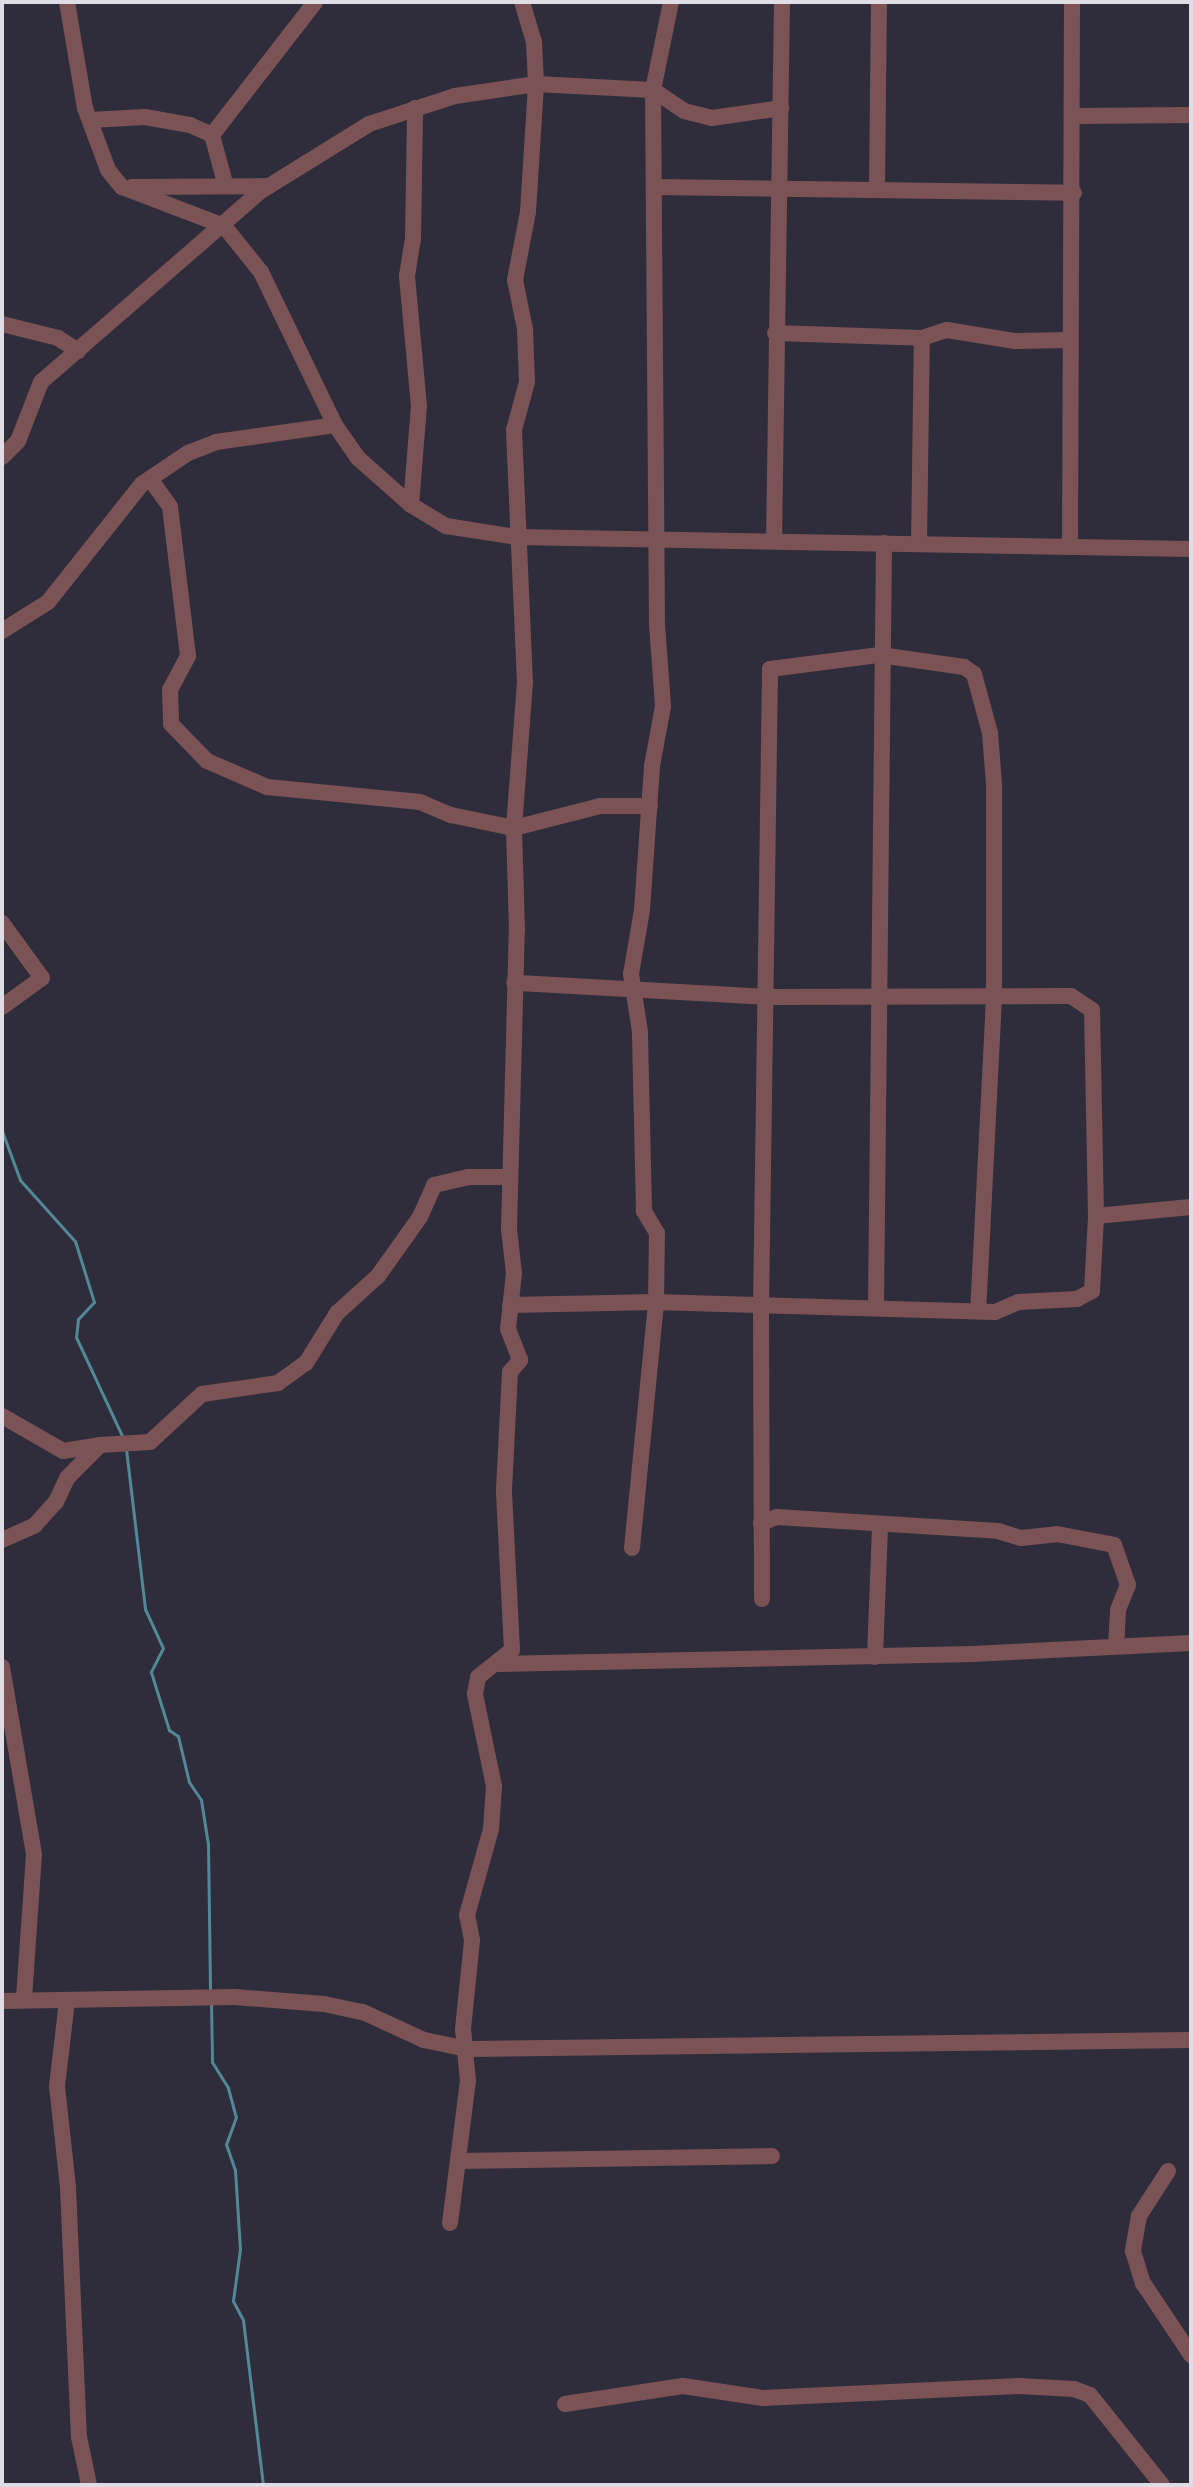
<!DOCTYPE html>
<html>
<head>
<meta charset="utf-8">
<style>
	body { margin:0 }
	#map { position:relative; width:1193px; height:2487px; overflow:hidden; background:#2f2d3c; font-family:"Asap Condensed",sans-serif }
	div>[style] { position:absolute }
	.stream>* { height:3px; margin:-1.5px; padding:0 1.5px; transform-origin:1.5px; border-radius:1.5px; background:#518996 }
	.minor>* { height:16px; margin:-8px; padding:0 8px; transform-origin:8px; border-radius:8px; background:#7c5355 }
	span { translate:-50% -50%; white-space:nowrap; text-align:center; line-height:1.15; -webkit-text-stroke:7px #2f2d3c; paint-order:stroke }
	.frame { position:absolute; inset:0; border:4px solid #dedde6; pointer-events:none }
</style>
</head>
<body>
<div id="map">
	<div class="stream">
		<i style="left:2px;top:1131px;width:52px;rotate:69.8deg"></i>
		<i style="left:20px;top:1180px;width:82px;rotate:48deg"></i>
		<i style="left:75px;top:1241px;width:64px;rotate:72.7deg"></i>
		<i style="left:94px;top:1302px;width:23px;rotate:133deg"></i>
		<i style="left:78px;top:1319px;width:18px;rotate:96deg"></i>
		<i style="left:76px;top:1337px;width:111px;rotate:65deg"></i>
		<i style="left:126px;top:1449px;width:161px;rotate:83.2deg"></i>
		<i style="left:145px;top:1609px;width:43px;rotate:65.2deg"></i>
		<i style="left:163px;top:1648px;width:27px;rotate:117deg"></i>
		<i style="left:151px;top:1672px;width:61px;rotate:72.8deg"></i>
		<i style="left:169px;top:1730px;width:11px;rotate:34deg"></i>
		<i style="left:178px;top:1736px;width:47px;rotate:76.6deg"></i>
		<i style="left:189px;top:1782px;width:22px;rotate:56deg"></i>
		<i style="left:201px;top:1800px;width:45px;rotate:81deg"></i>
		<i style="left:208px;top:1844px;width:146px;rotate:89.2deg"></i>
		<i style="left:211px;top:2002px;width:60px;rotate:89deg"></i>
		<i style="left:212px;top:2062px;width:31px;rotate:58deg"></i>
		<i style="left:228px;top:2088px;width:30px;rotate:75deg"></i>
		<i style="left:236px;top:2117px;width:29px;rotate:110deg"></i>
		<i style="left:226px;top:2144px;width:28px;rotate:71deg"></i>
		<i style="left:235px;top:2170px;width:79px;rotate:86.4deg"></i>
		<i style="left:240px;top:2249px;width:52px;rotate:97.7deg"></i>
		<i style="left:233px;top:2301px;width:21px;rotate:62deg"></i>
		<i style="left:243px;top:2320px;width:166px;rotate:83.1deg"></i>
	</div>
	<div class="minor">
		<i style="left:67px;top:2px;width:108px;rotate:80.4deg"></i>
		<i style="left:85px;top:108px;width:66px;rotate:69.6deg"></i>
		<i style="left:108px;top:170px;width:22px;rotate:51deg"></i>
		<i style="left:122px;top:187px;width:109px;rotate:20.9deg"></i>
		<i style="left:224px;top:226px;width:59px;rotate:51.2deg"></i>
		<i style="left:261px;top:272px;width:170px;rotate:64.2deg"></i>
		<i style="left:335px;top:425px;width:40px;rotate:55.1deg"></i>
		<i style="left:358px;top:458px;width:71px;rotate:41.6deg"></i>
		<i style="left:411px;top:505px;width:41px;rotate:31deg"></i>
		<i style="left:446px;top:526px;width:71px;rotate:8.9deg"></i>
		<i style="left:516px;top:537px;width:675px;rotate:1.02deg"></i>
		<i style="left:1074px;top:116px;width:117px;rotate:-0.5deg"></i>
		<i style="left:90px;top:120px;width:55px;rotate:-3.1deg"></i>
		<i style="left:145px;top:117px;width:46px;rotate:10.1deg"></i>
		<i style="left:190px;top:125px;width:24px;rotate:24deg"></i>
		<i style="left:212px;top:135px;width:50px;rotate:74.8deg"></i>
		<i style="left:212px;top:135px;width:168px;rotate:-52.2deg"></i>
		<i style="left:132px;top:187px;width:137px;rotate:-0.4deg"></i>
		<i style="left:655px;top:187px;width:419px;rotate:0.8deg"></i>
		<i style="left:877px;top:188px;width:186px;rotate:-89.4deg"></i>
		<i style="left:2px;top:324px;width:58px;rotate:14deg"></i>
		<i style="left:58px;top:338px;width:24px;rotate:33deg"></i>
		<i style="left:775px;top:333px;width:147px;rotate:1.9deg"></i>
		<i style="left:922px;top:338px;width:26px;rotate:-18deg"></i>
		<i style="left:947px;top:330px;width:69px;rotate:9.2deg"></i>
		<i style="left:1015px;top:341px;width:54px;rotate:-1.1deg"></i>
		<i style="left:2px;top:457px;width:23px;rotate:-45deg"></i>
		<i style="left:18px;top:441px;width:63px;rotate:-68.7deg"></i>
		<i style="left:41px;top:382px;width:291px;rotate:-41deg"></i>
		<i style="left:261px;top:191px;width:127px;rotate:-31.8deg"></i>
		<i style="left:369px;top:124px;width:90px;rotate:-18deg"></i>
		<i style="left:455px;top:96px;width:82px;rotate:-8.4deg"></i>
		<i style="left:536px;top:84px;width:117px;rotate:2.9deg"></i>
		<i style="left:653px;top:90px;width:37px;rotate:34deg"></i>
		<i style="left:684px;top:111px;width:29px;rotate:14deg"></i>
		<i style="left:712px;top:118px;width:70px;rotate:-8.2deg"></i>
		<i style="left:150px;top:479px;width:34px;rotate:54deg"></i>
		<i style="left:170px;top:507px;width:150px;rotate:83.1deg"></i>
		<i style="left:188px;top:656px;width:38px;rotate:118deg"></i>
		<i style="left:170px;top:690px;width:34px;rotate:88deg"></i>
		<i style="left:171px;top:724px;width:52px;rotate:45.8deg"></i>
		<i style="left:207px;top:761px;width:65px;rotate:23.4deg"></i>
		<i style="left:267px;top:787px;width:154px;rotate:5.6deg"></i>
		<i style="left:420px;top:802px;width:34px;rotate:23deg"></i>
		<i style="left:451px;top:815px;width:64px;rotate:11.7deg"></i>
		<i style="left:514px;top:828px;width:89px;rotate:-14.3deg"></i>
		<i style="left:600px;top:806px;width:50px"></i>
		<i style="left:411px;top:505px;width:99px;rotate:-85.4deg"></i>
		<i style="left:419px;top:406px;width:131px;rotate:-95.3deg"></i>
		<i style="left:407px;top:276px;width:36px;rotate:-81deg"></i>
		<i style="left:413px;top:240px;width:132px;rotate:-89.1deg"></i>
		<i style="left:774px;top:541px;width:539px;rotate:-89.15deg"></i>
		<i style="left:919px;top:544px;width:206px;rotate:-89.2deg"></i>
		<i style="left:1070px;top:547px;width:545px;rotate:-89.79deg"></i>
		<i style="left:2px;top:631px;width:54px;rotate:-32.2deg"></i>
		<i style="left:48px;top:602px;width:151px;rotate:-51.5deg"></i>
		<i style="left:142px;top:484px;width:55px;rotate:-34deg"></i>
		<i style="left:188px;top:453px;width:30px;rotate:-21deg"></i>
		<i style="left:216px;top:442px;width:120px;rotate:-8.1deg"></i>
		<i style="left:2px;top:923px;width:68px;rotate:54deg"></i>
		<i style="left:42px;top:978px;width:49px;rotate:144.1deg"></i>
		<i style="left:1096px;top:1216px;width:95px;rotate:-5.4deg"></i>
		<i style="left:510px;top:1305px;width:146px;rotate:-1.2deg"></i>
		<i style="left:656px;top:1302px;width:339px;rotate:1.7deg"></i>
		<i style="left:995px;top:1312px;width:25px;rotate:-23deg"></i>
		<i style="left:1018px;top:1302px;width:59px;rotate:-2.9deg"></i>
		<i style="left:1077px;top:1299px;width:17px;rotate:-28deg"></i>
		<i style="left:1092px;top:1291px;width:75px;rotate:-86.9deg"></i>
		<i style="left:1096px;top:1216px;width:206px;rotate:-91.1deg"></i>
		<i style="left:1092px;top:1010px;width:25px;rotate:-146deg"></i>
		<i style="left:1071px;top:996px;width:303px;rotate:179.8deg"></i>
		<i style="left:768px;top:997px;width:254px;rotate:-176.8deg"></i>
		<i style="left:876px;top:1307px;width:764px;rotate:-89.4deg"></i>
		<i style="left:2px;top:1416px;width:70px;rotate:29.8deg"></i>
		<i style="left:63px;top:1451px;width:37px;rotate:-9deg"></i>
		<i style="left:761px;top:1523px;width:17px;rotate:-21deg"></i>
		<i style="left:777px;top:1517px;width:221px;rotate:3.6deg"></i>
		<i style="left:998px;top:1531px;width:24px;rotate:17deg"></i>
		<i style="left:1021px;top:1538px;width:36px;rotate:-6deg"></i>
		<i style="left:1057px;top:1534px;width:58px;rotate:10.9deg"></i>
		<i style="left:1114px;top:1545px;width:42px;rotate:70.7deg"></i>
		<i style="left:1128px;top:1585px;width:27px;rotate:112deg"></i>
		<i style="left:1118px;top:1610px;width:36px;rotate:93deg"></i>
		<i style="left:2px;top:1540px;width:36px;rotate:-24deg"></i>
		<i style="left:35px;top:1525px;width:31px;rotate:-48deg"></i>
		<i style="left:56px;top:1502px;width:26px;rotate:-65deg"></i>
		<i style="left:67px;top:1478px;width:47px;rotate:-45deg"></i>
		<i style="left:100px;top:1445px;width:50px;rotate:-3.4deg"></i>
		<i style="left:150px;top:1442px;width:71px;rotate:-42.7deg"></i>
		<i style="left:202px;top:1394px;width:77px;rotate:-8.2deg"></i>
		<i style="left:278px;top:1383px;width:34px;rotate:-36deg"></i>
		<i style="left:306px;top:1363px;width:59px;rotate:-58.2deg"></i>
		<i style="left:337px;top:1313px;width:55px;rotate:-42.1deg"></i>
		<i style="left:378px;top:1276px;width:72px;rotate:-54.6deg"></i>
		<i style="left:420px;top:1217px;width:35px;rotate:-66deg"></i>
		<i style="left:434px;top:1185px;width:35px;rotate:-13deg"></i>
		<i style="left:468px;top:1177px;width:42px"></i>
		<i style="left:632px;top:1548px;width:247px;rotate:-84.4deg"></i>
		<i style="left:656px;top:1302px;width:69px;rotate:-89.2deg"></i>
		<i style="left:657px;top:1233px;width:26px;rotate:-121deg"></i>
		<i style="left:644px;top:1211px;width:179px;rotate:-91.3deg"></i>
		<i style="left:640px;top:1032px;width:59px;rotate:-98.8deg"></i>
		<i style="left:631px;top:974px;width:65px;rotate:-80.2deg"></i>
		<i style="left:642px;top:910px;width:144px;rotate:-86deg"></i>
		<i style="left:652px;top:766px;width:61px;rotate:-79.6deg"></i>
		<i style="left:663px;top:706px;width:81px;rotate:-94.2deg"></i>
		<i style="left:657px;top:625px;width:535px;rotate:-90.43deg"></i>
		<i style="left:653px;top:90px;width:90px;rotate:-78.4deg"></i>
		<i style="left:762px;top:1599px;width:290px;rotate:-90.2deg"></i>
		<i style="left:761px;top:1309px;width:640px;rotate:-89.19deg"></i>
		<i style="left:770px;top:669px;width:111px;rotate:-7.3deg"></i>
		<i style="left:880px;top:655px;width:85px;rotate:8.1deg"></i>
		<i style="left:964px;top:667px;width:12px;rotate:35deg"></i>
		<i style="left:974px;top:674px;width:61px;rotate:74.8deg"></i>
		<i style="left:990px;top:733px;width:51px;rotate:85.5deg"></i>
		<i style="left:994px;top:784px;width:214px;rotate:90deg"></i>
		<i style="left:994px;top:998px;width:314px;rotate:92.9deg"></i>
		<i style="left:875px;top:1657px;width:130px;rotate:-87.8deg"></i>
		<i style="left:498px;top:1664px;width:474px;rotate:-1.2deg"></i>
		<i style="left:972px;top:1654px;width:219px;rotate:-2.9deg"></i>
		<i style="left:2px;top:1667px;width:191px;rotate:80.3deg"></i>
		<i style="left:34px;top:1855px;width:143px;rotate:94deg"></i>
		<i style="left:2px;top:2001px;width:233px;rotate:-1deg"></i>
		<i style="left:235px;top:1997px;width:89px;rotate:4.5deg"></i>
		<i style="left:324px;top:2004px;width:40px;rotate:12deg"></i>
		<i style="left:363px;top:2012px;width:67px;rotate:24.7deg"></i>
		<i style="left:424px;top:2040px;width:45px;rotate:11.6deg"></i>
		<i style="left:468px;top:2049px;width:723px;rotate:-0.71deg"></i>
		<i style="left:67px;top:2001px;width:86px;rotate:96.7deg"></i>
		<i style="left:57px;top:2086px;width:102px;rotate:83.8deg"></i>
		<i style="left:68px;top:2187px;width:250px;rotate:87.5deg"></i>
		<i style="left:79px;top:2437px;width:49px;rotate:78.2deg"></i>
		<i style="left:460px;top:2161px;width:312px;rotate:-0.9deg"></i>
		<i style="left:1168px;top:2171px;width:54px;rotate:122.8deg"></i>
		<i style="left:1139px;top:2216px;width:36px;rotate:100deg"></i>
		<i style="left:1133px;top:2251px;width:34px;rotate:73deg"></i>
		<i style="left:1143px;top:2283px;width:87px;rotate:56.3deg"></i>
		<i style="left:450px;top:2223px;width:143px;rotate:-82.8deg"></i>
		<i style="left:468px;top:2081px;width:52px;rotate:-95.5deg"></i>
		<i style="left:463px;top:2029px;width:89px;rotate:-84.2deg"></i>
		<i style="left:472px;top:1940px;width:25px;rotate:-101deg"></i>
		<i style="left:467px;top:1915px;width:89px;rotate:-74.4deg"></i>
		<i style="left:491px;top:1829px;width:43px;rotate:-86deg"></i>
		<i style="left:494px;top:1786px;width:94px;rotate:-101.7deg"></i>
		<i style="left:475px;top:1694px;width:17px;rotate:-80deg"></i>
		<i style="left:478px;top:1677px;width:43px;rotate:-38.5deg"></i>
		<i style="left:512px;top:1650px;width:160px;rotate:-92.9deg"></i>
		<i style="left:504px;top:1490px;width:118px;rotate:-87.1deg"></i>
		<i style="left:510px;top:1372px;width:16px;rotate:-50deg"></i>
		<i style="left:520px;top:1360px;width:33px;rotate:-111deg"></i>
		<i style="left:508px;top:1329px;width:56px;rotate:-83.9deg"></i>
		<i style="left:514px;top:1273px;width:44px;rotate:-96.5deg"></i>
		<i style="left:509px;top:1229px;width:299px;rotate:-88.5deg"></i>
		<i style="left:517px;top:930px;width:102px;rotate:-91.7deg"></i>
		<i style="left:514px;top:828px;width:145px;rotate:-85.7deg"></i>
		<i style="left:525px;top:683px;width:253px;rotate:-92.5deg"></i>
		<i style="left:514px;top:430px;width:50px;rotate:-74.8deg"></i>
		<i style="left:527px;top:382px;width:53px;rotate:-92.2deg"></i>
		<i style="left:525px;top:329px;width:50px;rotate:-101.5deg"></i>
		<i style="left:515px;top:280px;width:69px;rotate:-79.2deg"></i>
		<i style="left:528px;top:212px;width:128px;rotate:-86.4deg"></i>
		<i style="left:536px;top:84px;width:42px;rotate:-92.7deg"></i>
		<i style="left:534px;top:42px;width:42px;rotate:-106.7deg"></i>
		<i style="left:565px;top:2404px;width:119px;rotate:-8.7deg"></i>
		<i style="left:683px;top:2386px;width:81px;rotate:8.5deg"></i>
		<i style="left:763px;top:2398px;width:256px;rotate:-2.7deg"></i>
		<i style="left:1019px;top:2386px;width:55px;rotate:3.1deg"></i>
		<i style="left:1074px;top:2389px;width:17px;rotate:21deg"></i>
		<i style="left:1090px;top:2395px;width:115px;rotate:51.3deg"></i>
	</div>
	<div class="frame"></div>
</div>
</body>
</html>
